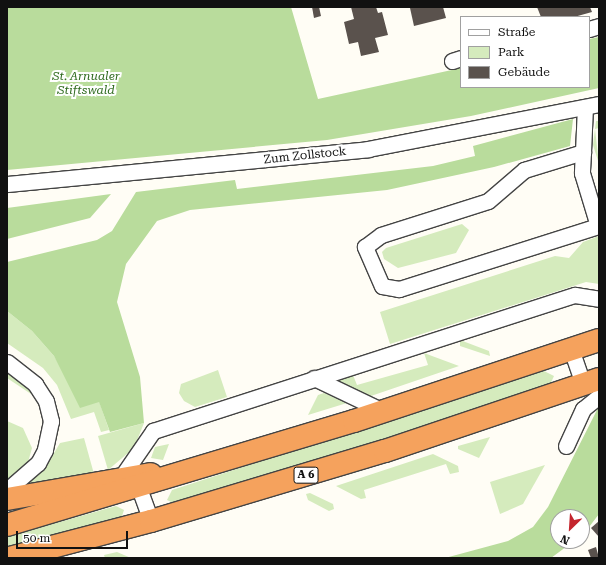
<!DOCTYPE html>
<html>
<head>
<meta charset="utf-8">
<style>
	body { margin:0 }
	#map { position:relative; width:606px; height:565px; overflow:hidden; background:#fffdf5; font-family:"Roboto Serif",serif }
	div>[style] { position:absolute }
	.green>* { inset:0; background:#d5ebbd }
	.forest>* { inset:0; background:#b9dc9c }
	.building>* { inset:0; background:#5a524d }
	.roads { filter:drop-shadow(1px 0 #444) drop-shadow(-1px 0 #444) drop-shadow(0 1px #444) drop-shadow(0 -1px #444) }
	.minor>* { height:15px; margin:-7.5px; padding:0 7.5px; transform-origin:7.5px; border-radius:7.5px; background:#fff }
	.highway>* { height:22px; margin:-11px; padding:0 11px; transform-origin:11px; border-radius:11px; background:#f5a25d }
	span { translate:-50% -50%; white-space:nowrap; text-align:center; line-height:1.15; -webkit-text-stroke:4px #fff; paint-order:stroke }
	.shield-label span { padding:1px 3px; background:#fff; border:1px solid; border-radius:3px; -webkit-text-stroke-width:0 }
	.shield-label { font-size:11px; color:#111; font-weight:700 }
	.park-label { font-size:12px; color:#2f6b1f; font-style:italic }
	.street-label { font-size:12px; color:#111 }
	.frame { position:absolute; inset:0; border:8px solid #111; pointer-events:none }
	.legend { position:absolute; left:460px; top:16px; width:130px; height:72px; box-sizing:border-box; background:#fff; border:1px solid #a0a0a0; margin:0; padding:5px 7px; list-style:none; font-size:12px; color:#111 }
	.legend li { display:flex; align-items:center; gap:8px; height:20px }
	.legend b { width:20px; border:1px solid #a0a0a0 }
	.north { position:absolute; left:550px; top:509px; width:40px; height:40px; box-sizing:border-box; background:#fff; border:1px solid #a0a0a0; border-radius:50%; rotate:205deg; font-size:11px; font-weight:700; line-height:16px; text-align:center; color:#111 }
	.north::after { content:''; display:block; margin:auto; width:14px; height:18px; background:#c4262e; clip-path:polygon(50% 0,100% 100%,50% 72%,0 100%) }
	.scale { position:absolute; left:16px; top:531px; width:112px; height:18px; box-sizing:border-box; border:2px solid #111; border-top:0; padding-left:5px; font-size:12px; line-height:14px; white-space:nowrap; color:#111; -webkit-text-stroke:3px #fff; paint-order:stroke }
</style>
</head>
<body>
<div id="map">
	<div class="green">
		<i style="clip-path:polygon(596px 121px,599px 121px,599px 128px,595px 129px,599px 164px,593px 145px)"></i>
		<i style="clip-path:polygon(462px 224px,469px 230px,456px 253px,398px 268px,384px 259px,382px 252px,386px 248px)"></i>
		<i style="clip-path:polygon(599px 236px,599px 284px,586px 282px,390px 344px,380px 312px,555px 256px,569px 258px,583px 242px)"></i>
		<i style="clip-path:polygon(7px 311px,32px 331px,54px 356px,68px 379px,99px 401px,109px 430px,101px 432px,94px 412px,71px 419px,57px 385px,43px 368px,7px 343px)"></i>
		<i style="clip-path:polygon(460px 340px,489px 351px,490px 356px,460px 346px)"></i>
		<i style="clip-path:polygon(424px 353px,459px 366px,368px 397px,337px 381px,353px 375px,357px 385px,428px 365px)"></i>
		<i style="clip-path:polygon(7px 370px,31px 390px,31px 394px,7px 378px)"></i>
		<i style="clip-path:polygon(218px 370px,227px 397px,195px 407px,184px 401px,179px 393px,181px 384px)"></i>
		<i style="clip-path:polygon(542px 370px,554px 376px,549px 387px,178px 505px,167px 500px,172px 490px)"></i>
		<i style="clip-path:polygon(324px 393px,347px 403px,308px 415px,318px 395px)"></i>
		<i style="clip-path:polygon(7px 421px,23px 428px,32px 448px,27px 466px,7px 481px)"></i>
		<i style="clip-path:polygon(144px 423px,134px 448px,108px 470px,98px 436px)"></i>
		<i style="clip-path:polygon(490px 437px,479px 458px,458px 449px,458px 446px)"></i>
		<i style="clip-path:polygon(84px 438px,94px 474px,23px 488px,44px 470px,60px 443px)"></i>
		<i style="clip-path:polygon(169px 444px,163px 460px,151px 458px,155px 447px)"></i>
		<i style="clip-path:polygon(433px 454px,458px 466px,459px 472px,450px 474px,446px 464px,364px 490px,366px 498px,361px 499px,336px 486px)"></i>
		<i style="clip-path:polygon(545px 465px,523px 504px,500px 514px,490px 482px)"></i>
		<i style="clip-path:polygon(310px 493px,333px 504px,334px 509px,329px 511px,308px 500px,306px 494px)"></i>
		<i style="clip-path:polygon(116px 506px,124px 510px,121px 519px,7px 548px,7px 537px)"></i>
		<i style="clip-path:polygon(117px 552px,131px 558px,105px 558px,104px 555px)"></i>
	</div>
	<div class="forest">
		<i style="clip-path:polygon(7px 7px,291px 7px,318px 99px,461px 68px,461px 87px,589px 87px,589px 39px,599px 37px,599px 88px,471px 116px,327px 140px,7px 170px)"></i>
		<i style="clip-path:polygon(573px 119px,570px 146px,494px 167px,387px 190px,190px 210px,157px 221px,126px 264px,117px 302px,140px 377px,144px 423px,110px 432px,99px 402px,80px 408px,54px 356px,32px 331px,7px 311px,7px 262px,97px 240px,112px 231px,136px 192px,235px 180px,237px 189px,433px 166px,475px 156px,473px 146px)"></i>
		<i style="clip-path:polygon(111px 194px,90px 218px,7px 239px,7px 208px)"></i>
		<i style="clip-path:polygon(599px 406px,599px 514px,586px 531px,582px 534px,582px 517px,558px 517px,558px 541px,574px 541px,551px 558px,445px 558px,508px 541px,533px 527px,548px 507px)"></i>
	</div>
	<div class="building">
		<i style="clip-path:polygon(312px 7px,319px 7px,321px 16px,314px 18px)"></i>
		<i style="clip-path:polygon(351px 7px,376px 7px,378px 13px,382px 12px,388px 35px,375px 38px,379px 52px,361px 56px,358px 42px,349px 44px,344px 22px,354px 19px)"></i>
		<i style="clip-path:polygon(443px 7px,446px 18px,414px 26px,410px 8px)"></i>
		<i style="clip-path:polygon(537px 7px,590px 7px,592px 12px,574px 17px,541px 17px)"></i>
		<i style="clip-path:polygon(599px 521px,599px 537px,591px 528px)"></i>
		<i style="clip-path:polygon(596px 547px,599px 558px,591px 558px,588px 550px)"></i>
	</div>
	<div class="roads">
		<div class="minor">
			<i style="left:589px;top:29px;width:10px;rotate:-17deg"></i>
			<i style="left:452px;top:61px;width:9px;rotate:-18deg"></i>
			<i style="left:583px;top:152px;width:21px;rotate:93deg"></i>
			<i style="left:582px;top:173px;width:55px;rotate:73.2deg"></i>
			<i style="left:598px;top:226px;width:209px;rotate:162.4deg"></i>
			<i style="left:399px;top:289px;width:17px;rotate:-170deg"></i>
			<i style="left:382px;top:286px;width:43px;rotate:-113.6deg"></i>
			<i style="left:365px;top:247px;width:20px;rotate:-37deg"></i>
			<i style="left:381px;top:235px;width:112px;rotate:-17.6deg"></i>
			<i style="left:488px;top:201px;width:48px;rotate:-40.7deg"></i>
			<i style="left:524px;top:170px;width:62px;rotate:-17deg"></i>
			<i style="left:583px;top:152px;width:45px;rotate:-87.5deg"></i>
			<i style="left:7px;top:184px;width:363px;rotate:-5.5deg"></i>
			<i style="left:368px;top:149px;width:235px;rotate:-11deg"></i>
			<i style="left:571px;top:349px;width:37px;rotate:71deg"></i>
			<i style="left:7px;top:362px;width:36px;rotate:38deg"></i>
			<i style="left:35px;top:384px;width:20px;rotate:57deg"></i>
			<i style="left:46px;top:401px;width:21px;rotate:76deg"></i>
			<i style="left:51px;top:421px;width:30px;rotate:102deg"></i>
			<i style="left:45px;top:450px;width:15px;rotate:118deg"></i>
			<i style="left:38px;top:463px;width:41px;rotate:138.9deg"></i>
			<i style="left:314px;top:378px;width:76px;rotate:25.6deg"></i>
			<i style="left:566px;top:446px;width:41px;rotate:-65.3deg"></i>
			<i style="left:583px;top:409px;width:21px;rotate:-39deg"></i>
			<i style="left:122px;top:476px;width:55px;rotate:-55.4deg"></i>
			<i style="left:153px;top:431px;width:443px;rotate:-17.9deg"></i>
			<i style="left:575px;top:295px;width:24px;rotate:9deg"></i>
			<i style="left:139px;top:488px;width:35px;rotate:70deg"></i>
		</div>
		<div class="highway">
			<i style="left:7px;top:499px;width:146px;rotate:-9.8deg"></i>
			<i style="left:7px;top:525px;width:362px;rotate:-16.7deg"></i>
			<i style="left:354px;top:421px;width:258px;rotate:-18.3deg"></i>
			<i style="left:10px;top:558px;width:146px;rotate:-14.7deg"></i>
			<i style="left:151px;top:521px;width:244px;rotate:-16.7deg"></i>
			<i style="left:385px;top:451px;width:226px;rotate:-18.6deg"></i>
		</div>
	</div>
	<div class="shield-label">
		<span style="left:306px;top:475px">A 6</span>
	</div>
	<div class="park-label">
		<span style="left:86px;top:84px">St. Arnualer<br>Stiftswald</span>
	</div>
	<div class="street-label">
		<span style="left:305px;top:156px;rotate:-6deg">Zum Zollstock</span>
	</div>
	<div class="frame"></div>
	<ul class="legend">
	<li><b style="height:5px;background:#fff"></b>Straße</li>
	<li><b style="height:11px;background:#d5ebbd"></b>Park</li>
	<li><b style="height:11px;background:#5a524d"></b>Gebäude</li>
	</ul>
	<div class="north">N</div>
	<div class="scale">50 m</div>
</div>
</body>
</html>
